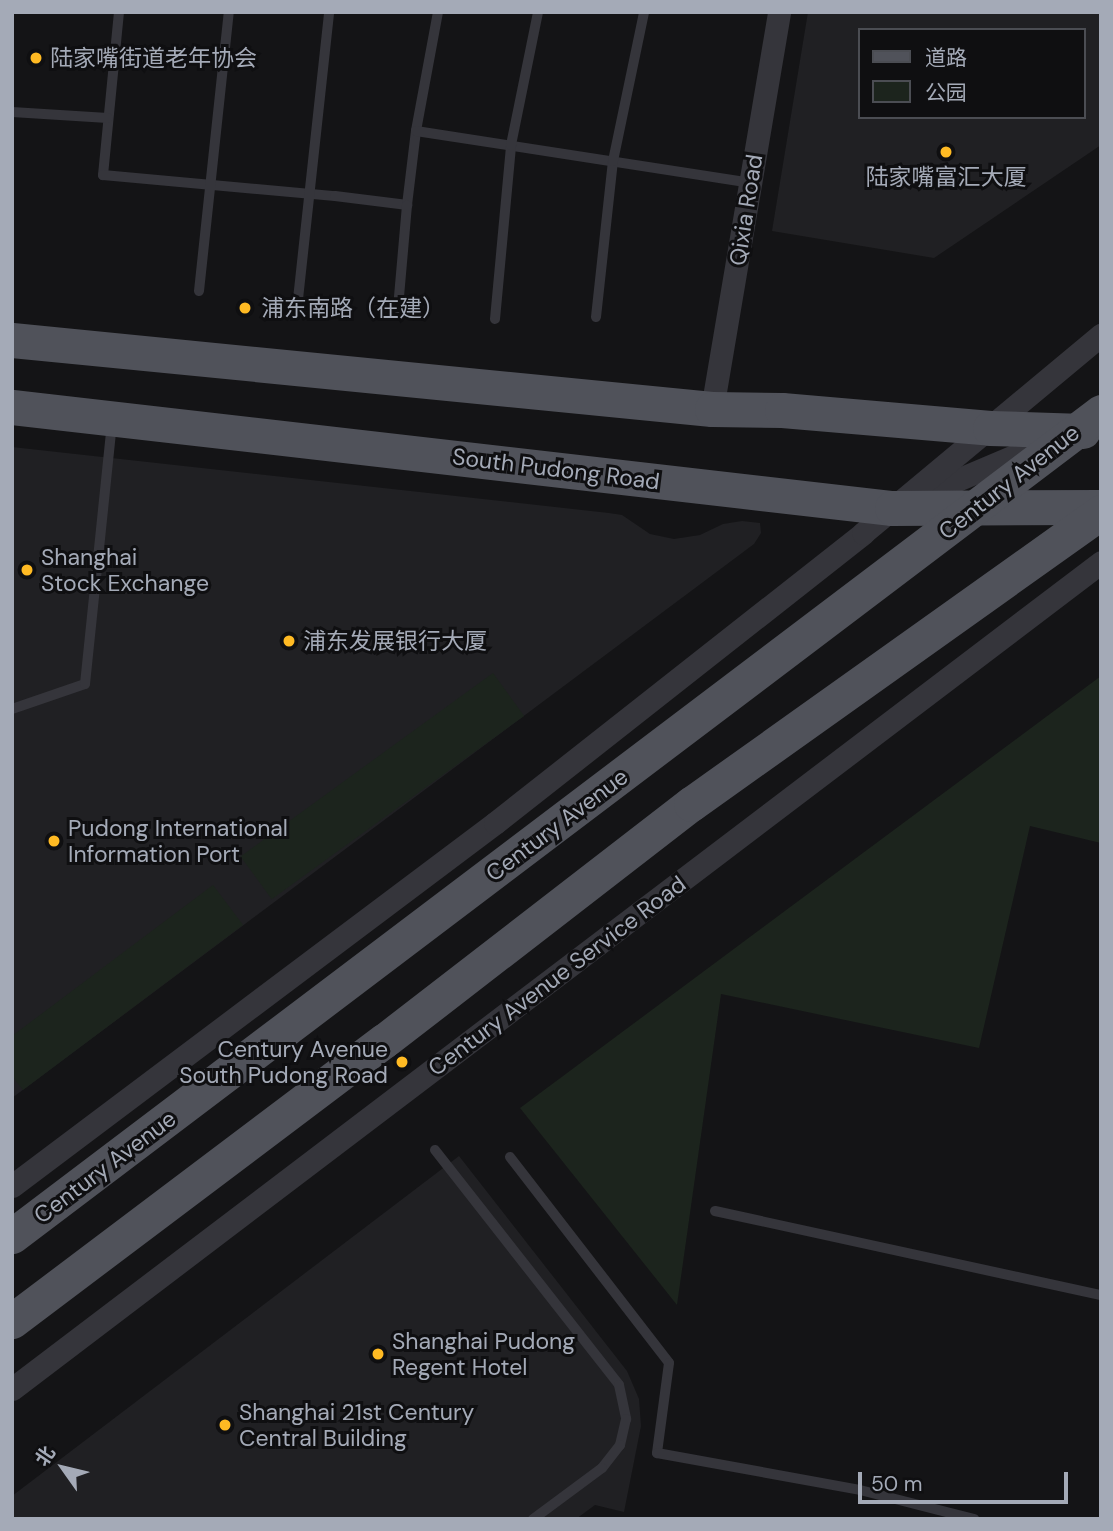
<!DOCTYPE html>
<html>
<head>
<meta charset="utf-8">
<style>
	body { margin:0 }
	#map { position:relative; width:1113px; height:1531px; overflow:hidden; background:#141416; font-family:"DM Sans","Noto Sans SC",sans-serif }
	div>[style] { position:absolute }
	.built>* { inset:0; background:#202023 }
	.green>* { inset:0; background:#1c241d; transform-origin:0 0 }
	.lane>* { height:10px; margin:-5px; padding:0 5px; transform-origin:5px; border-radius:5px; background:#35353b }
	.street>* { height:23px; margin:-11.5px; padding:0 11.5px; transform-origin:11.5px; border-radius:11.5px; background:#35353b }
	.primary>* { height:35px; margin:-17.5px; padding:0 17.5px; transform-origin:17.5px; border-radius:17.5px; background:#50525a }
	.dots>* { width:19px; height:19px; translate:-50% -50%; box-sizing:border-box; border:4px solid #0f0f11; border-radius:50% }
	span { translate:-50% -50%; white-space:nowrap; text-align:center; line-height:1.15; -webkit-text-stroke:6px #0f0f11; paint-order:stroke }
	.poi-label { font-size:23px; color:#a4aab7 }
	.left { translate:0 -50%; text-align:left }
	.right { translate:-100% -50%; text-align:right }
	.street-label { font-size:23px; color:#a4aab7 }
	.frame { position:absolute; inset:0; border:14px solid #a4aab7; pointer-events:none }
	.legend { position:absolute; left:858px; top:28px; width:228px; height:91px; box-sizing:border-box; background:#0f0f11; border:2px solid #4b4d53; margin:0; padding:9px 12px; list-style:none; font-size:21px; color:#a4aab7 }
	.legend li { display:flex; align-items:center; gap:14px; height:35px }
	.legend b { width:35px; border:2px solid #4b4d53 }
	.north { position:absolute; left:28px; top:1433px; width:70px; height:70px; -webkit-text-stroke:5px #0f0f11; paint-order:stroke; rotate:304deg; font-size:19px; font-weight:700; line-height:28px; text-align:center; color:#a4aab7 }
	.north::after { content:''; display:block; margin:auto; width:24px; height:32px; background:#a4aab7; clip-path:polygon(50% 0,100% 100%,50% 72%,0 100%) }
	.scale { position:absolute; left:858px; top:1472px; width:210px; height:32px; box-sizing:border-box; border:4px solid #a4aab7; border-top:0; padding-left:9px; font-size:21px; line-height:24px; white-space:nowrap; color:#a4aab7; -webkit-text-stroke:5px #0f0f11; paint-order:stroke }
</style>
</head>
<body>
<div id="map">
	<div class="built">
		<i style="clip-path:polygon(evenodd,808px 12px,1101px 12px,1101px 145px,934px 258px,772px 231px,808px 12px,859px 30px,1083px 30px,1083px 117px,859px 117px,859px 30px)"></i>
		<i style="clip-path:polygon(12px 447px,609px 513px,622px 515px,650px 534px,674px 539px,700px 535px,723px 524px,742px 521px,760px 523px,761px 533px,754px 544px,12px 1098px)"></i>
		<i style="clip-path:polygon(459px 1156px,627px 1371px,639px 1399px,641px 1426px,624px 1512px,595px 1505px,576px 1519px,12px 1519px,12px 1496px)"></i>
	</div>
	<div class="green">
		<i style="left:493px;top:673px;width:53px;height:312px;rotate:54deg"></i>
		<i style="clip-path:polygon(1101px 676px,1101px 843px,1030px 826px,979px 1048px,721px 994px,677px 1305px,520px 1108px)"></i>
		<i style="clip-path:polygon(213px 885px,243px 925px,23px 1090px,12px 1076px,12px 1036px)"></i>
	</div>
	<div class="lane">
		<i style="left:119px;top:12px;width:164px;rotate:95.6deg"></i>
		<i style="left:103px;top:175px;width:233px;rotate:5.2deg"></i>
		<i style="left:335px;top:196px;width:73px;rotate:7.1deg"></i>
		<i style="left:407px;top:205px;width:75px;rotate:-83.1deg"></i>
		<i style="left:438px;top:12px;width:121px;rotate:100.5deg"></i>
		<i style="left:416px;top:131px;width:338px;rotate:8.8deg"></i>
		<i style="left:12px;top:112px;width:96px;rotate:3.6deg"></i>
		<i style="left:199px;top:291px;width:281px;rotate:-83.9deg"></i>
		<i style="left:298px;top:299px;width:289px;rotate:-83.8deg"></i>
		<i style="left:398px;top:308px;width:103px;rotate:-85deg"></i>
		<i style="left:596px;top:317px;width:157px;rotate:-83.8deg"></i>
		<i style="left:613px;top:161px;width:152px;rotate:-78.2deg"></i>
		<i style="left:495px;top:319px;width:175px;rotate:-84.7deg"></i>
		<i style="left:511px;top:145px;width:136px;rotate:-78.5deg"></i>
		<i style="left:12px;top:709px;width:77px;rotate:-18.9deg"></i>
		<i style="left:85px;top:684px;width:262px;rotate:-84.1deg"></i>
		<i style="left:435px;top:1150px;width:298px;rotate:51.9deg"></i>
		<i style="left:619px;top:1385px;width:35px;rotate:78deg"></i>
		<i style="left:626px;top:1419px;width:27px;rotate:103deg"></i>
		<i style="left:620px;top:1445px;width:29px;rotate:128deg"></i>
		<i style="left:602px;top:1468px;width:86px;rotate:143.5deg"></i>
		<i style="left:510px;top:1157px;width:260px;rotate:52.3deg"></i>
		<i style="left:669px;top:1363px;width:91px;rotate:97.6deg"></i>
		<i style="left:657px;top:1453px;width:206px;rotate:10.3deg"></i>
		<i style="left:860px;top:1490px;width:118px;rotate:14.3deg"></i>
		<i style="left:715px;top:1211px;width:395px;rotate:12.3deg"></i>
	</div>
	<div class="street">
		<i style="left:712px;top:409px;width:403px;rotate:-80.4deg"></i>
		<i style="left:917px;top:497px;width:134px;rotate:-22.9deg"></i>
		<i style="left:12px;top:1186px;width:604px;rotate:-36.93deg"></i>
		<i style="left:495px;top:823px;width:469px;rotate:-38.2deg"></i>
		<i style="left:863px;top:533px;width:310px;rotate:-39.8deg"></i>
		<i style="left:12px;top:1389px;width:1367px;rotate:-37.21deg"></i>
	</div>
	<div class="primary">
		<i style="left:12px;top:340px;width:703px;rotate:5.63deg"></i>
		<i style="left:712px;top:409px;width:70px;rotate:0.8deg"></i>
		<i style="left:782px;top:410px;width:209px;rotate:4.9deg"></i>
		<i style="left:990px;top:428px;width:93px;rotate:1.8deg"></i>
		<i style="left:12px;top:407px;width:886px;rotate:6.55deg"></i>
		<i style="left:892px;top:508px;width:209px;rotate:-0.3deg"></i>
		<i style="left:12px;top:1236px;width:1366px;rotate:-37.11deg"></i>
		<i style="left:12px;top:1321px;width:466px;rotate:-37deg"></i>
		<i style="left:384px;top:1041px;width:388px;rotate:-37.7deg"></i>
		<i style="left:691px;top:804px;width:503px;rotate:-35.46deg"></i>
	</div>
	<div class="dots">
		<i style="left:36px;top:58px;background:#ffba23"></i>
		<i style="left:946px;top:152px;background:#ffba23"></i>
		<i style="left:245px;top:308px;background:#ffba23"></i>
		<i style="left:27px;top:570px;background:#ffba23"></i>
		<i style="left:289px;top:641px;background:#ffba23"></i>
		<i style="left:54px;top:841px;background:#ffba23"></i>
		<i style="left:402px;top:1062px;background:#ffba23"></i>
		<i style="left:378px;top:1354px;background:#ffba23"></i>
		<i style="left:225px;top:1425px;background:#ffba23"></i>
	</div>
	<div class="poi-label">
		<span class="left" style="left:50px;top:58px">陆家嘴街道老年协会</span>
		<span style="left:946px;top:177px">陆家嘴富汇大厦</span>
		<span class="left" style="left:261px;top:308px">浦东南路（在建）</span>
		<span class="left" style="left:41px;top:570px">Shanghai<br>Stock Exchange</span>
		<span class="left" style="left:303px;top:641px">浦东发展银行大厦</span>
		<span class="left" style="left:68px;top:841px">Pudong International<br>Information Port</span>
		<span class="right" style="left:388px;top:1062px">Century Avenue<br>South Pudong Road</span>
		<span class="left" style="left:392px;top:1354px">Shanghai Pudong<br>Regent Hotel</span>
		<span class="left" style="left:239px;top:1425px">Shanghai 21st Century<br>Central Building</span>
	</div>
	<div class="street-label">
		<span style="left:746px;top:210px;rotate:-81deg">Qixia Road</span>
		<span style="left:556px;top:469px;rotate:7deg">South Pudong Road</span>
		<span style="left:1009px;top:482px;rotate:-38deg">Century Avenue</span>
		<span style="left:557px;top:825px;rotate:-37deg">Century Avenue</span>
		<span style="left:557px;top:976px;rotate:-37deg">Century Avenue Service Road</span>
		<span style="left:105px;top:1167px;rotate:-37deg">Century Avenue</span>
	</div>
	<div class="frame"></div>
	<ul class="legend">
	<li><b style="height:9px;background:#50525a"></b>道路</li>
	<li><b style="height:19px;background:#1c241d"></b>公园</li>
	</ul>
	<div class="north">北</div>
	<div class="scale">50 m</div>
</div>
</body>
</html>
